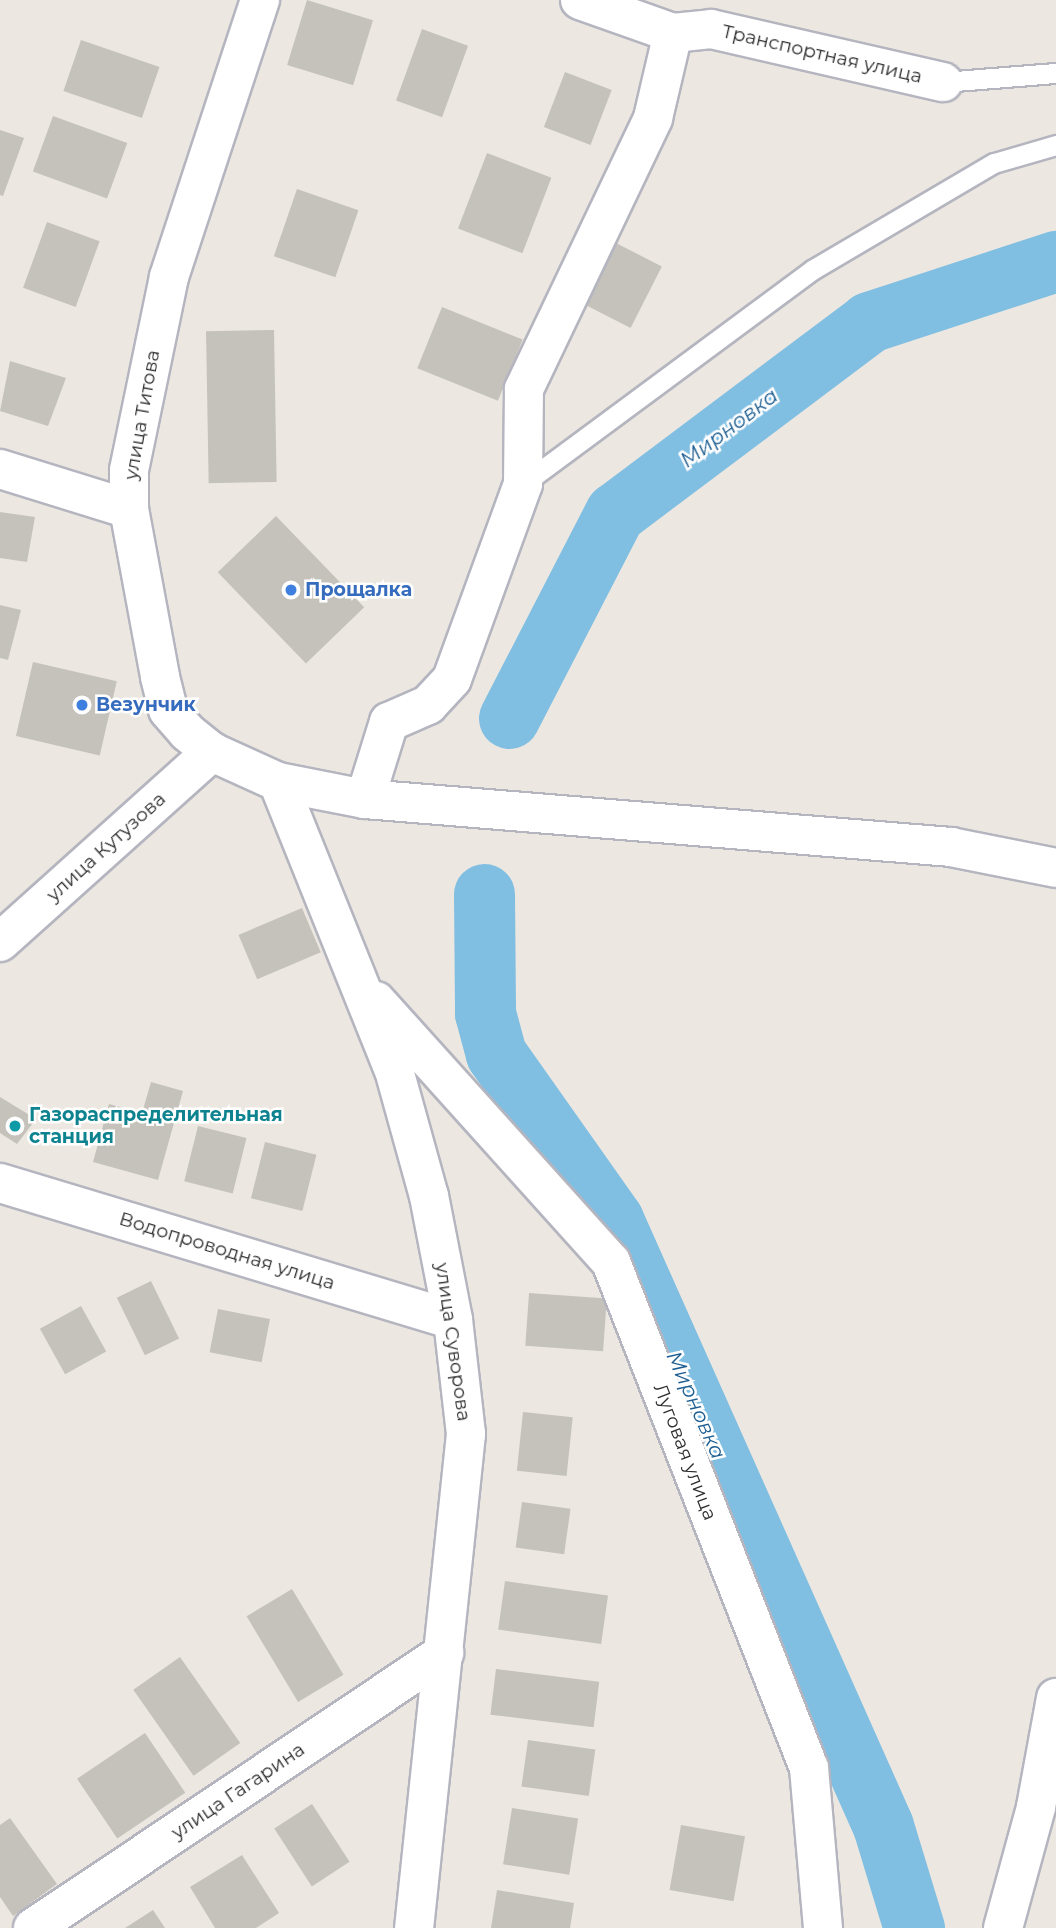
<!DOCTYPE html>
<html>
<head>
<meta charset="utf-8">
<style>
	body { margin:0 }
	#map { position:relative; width:1056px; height:1928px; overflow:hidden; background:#ece8e1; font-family:Montserrat,sans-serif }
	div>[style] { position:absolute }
	.river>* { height:61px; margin:-30.5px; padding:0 30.5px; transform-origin:30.5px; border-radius:30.5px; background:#80bee2 }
	.building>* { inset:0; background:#c5c2bc; transform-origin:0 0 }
	.roads { filter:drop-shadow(2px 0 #b4b5bf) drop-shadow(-2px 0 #b4b5bf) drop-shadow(0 2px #b4b5bf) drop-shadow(0 -2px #b4b5bf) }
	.lane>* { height:19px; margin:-9.5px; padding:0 9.5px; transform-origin:9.5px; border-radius:9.5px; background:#fff }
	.street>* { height:38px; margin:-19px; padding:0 19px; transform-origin:19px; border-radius:19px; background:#fff }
	.secondary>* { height:38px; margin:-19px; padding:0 19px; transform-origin:19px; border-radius:19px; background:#fff }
	.dots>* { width:19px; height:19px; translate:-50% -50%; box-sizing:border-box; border:4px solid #fff; border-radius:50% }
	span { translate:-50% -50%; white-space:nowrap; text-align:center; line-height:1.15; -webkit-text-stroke:5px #fff; paint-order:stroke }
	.street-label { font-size:19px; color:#2d2d2d }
	.shop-label { font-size:19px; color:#366cbe; font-weight:700 }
	.left { translate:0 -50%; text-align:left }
	.culture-label { font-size:19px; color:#0d838f; font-weight:700 }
	.water-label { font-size:21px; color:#1d5d90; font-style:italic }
</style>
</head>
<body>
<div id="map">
	<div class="river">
		<i style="left:509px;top:718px;width:231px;rotate:-62.7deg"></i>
		<i style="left:615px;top:513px;width:318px;rotate:-36.9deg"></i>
		<i style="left:869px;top:322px;width:197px;rotate:-18.1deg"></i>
		<i style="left:484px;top:894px;width:119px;rotate:89.5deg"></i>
		<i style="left:485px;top:1013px;width:42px;rotate:75deg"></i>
		<i style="left:496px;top:1054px;width:203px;rotate:54.8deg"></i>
		<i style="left:613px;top:1220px;width:663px;rotate:65.98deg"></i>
		<i style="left:883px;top:1826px;width:107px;rotate:73.1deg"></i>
	</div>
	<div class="building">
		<i style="left:307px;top:0;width:69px;height:68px;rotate:17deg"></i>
		<i style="left:422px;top:29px;width:49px;height:76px;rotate:20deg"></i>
		<i style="left:81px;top:40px;width:83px;height:54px;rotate:19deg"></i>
		<i style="left:565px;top:72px;width:50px;height:59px;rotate:21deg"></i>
		<i style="left:53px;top:116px;width:79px;height:59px;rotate:20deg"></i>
		<i style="clip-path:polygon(0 130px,24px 138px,3px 196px,0 195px)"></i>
		<i style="left:487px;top:153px;width:69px;height:81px;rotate:21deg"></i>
		<i style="left:297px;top:189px;width:65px;height:71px;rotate:19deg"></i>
		<i style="left:47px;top:222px;width:56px;height:70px;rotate:20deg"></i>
		<i style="left:612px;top:241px;width:56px;height:69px;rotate:27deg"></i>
		<i style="left:442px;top:307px;width:87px;height:66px;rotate:22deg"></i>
		<i style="left:274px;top:330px;width:152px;height:68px;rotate:89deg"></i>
		<i style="clip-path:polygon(10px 361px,66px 378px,48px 426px,0 411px)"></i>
		<i style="clip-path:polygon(0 512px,35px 517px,27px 562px,0 558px)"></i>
		<i style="left:276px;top:516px;width:127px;height:81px;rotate:46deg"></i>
		<i style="clip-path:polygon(0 605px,21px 610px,8px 660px,0 658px)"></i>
		<i style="left:33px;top:662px;width:86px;height:76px;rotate:13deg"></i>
		<i style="left:302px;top:908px;width:48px;height:69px;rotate:67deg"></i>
		<i style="clip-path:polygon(151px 1082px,183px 1091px,158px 1180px,93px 1162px,109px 1104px,142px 1113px)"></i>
		<i style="clip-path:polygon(0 1097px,36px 1119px,17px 1144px,0 1133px)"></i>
		<i style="left:198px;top:1126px;width:50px;height:57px;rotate:14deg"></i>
		<i style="left:265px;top:1142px;width:53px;height:58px;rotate:14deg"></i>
		<i style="left:151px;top:1281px;width:64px;height:38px;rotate:64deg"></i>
		<i style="left:529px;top:1293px;width:78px;height:53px;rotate:4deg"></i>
		<i style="left:81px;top:1306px;width:52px;height:47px;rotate:61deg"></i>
		<i style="left:218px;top:1309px;width:53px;height:44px;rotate:11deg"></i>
		<i style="left:523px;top:1412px;width:50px;height:59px;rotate:6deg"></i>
		<i style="left:522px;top:1502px;width:49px;height:46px;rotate:8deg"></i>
		<i style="left:505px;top:1581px;width:104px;height:49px;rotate:8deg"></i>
		<i style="left:292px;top:1589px;width:100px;height:53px;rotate:59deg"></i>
		<i style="left:180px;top:1657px;width:105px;height:57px;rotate:55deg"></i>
		<i style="left:496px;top:1669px;width:104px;height:46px;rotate:7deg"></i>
		<i style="left:145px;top:1733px;width:72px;height:82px;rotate:56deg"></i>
		<i style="left:528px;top:1740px;width:68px;height:47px;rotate:8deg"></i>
		<i style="left:312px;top:1804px;width:69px;height:45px;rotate:57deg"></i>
		<i style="left:512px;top:1808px;width:67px;height:57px;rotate:9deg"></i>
		<i style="clip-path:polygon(10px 1818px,57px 1884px,13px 1916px,0 1897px,0 1825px)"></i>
		<i style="left:681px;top:1825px;width:65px;height:66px;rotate:10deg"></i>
		<i style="clip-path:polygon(242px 1855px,279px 1913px,256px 1928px,215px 1928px,190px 1887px)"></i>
		<i style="clip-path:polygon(497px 1890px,574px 1903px,570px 1928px,491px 1928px)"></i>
		<i style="clip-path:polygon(153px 1910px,165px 1928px,125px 1928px)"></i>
	</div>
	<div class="roads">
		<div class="lane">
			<i style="left:943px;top:82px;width:113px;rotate:-4.6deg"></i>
			<i style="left:523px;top:484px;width:360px;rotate:-36.5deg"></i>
			<i style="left:812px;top:270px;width:211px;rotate:-30.5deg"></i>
			<i style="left:994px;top:163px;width:65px;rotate:-16.2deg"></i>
		</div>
		<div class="street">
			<i style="left:580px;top:0;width:99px;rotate:19.5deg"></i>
			<i style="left:673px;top:33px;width:38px;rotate:-6deg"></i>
			<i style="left:711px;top:29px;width:238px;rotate:12.9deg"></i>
			<i style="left:0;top:469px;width:135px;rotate:17.2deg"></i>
			<i style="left:278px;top:782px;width:310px;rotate:68.1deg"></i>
			<i style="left:394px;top:1070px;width:131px;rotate:74.5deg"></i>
			<i style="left:429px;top:1196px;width:126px;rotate:79deg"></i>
			<i style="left:453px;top:1320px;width:115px;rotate:83.5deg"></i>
			<i style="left:466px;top:1434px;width:497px;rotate:96deg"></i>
			<i style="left:365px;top:799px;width:81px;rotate:-72.7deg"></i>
			<i style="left:389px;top:722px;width:43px;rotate:-23.6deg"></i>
			<i style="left:428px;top:705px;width:35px;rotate:-47deg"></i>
			<i style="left:452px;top:679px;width:208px;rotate:-70deg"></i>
			<i style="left:523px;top:484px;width:95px;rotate:-89.4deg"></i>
			<i style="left:524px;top:389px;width:300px;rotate:-64.5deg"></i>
			<i style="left:653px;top:118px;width:87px;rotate:-76.8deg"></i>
			<i style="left:376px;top:1001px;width:351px;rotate:48deg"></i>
			<i style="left:611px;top:1262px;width:543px;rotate:68.63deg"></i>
			<i style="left:809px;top:1768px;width:161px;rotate:85deg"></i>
			<i style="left:0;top:1183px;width:473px;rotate:16.8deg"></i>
			<i style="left:33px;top:1928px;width:495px;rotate:-33.8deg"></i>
			<i style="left:1003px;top:1928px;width:125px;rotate:-74.7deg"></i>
			<i style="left:1036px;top:1807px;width:111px;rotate:-79.6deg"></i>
		</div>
		<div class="secondary">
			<i style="left:260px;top:0;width:292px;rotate:108.2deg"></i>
			<i style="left:169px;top:277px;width:197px;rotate:101.7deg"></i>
			<i style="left:129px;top:470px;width:39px;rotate:90deg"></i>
			<i style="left:129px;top:509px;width:171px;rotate:79.5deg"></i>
			<i style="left:160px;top:677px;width:34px;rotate:76deg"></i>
			<i style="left:168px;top:710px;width:29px;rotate:49deg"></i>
			<i style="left:187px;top:732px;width:32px;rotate:39deg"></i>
			<i style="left:212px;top:752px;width:72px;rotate:24.4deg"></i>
			<i style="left:278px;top:782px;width:89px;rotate:11.1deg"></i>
			<i style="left:365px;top:799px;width:588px;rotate:4.68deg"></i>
			<i style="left:951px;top:847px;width:107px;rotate:11.3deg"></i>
			<i style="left:0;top:942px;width:285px;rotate:-41.9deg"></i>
		</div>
	</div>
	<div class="dots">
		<i style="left:291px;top:590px;background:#3f7fe0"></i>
		<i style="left:82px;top:705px;background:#3f7fe0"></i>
		<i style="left:15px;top:1126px;background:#0f9aa8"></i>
	</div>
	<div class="street-label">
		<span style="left:822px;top:54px;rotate:13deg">Транспортная улица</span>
		<span style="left:142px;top:415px;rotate:-80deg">улица Титова</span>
		<span style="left:106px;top:847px;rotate:-42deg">улица Кутузова</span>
		<span style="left:227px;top:1251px;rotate:17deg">Водопроводная улица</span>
		<span style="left:453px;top:1342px;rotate:82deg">улица Суворова</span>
		<span style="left:685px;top:1452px;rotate:69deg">Луговая улица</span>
		<span style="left:238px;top:1791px;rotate:-34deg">улица Гагарина</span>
	</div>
	<div class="shop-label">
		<span class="left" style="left:305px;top:590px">Прощалка</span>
		<span class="left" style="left:96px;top:705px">Везунчик</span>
	</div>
	<div class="culture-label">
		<span class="left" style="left:29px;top:1126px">Газораспределительная<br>станция</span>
	</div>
	<div class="water-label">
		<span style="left:729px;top:428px;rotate:-37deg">Мирновка</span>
		<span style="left:696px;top:1405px;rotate:66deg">Мирновка</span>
	</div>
</div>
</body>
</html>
